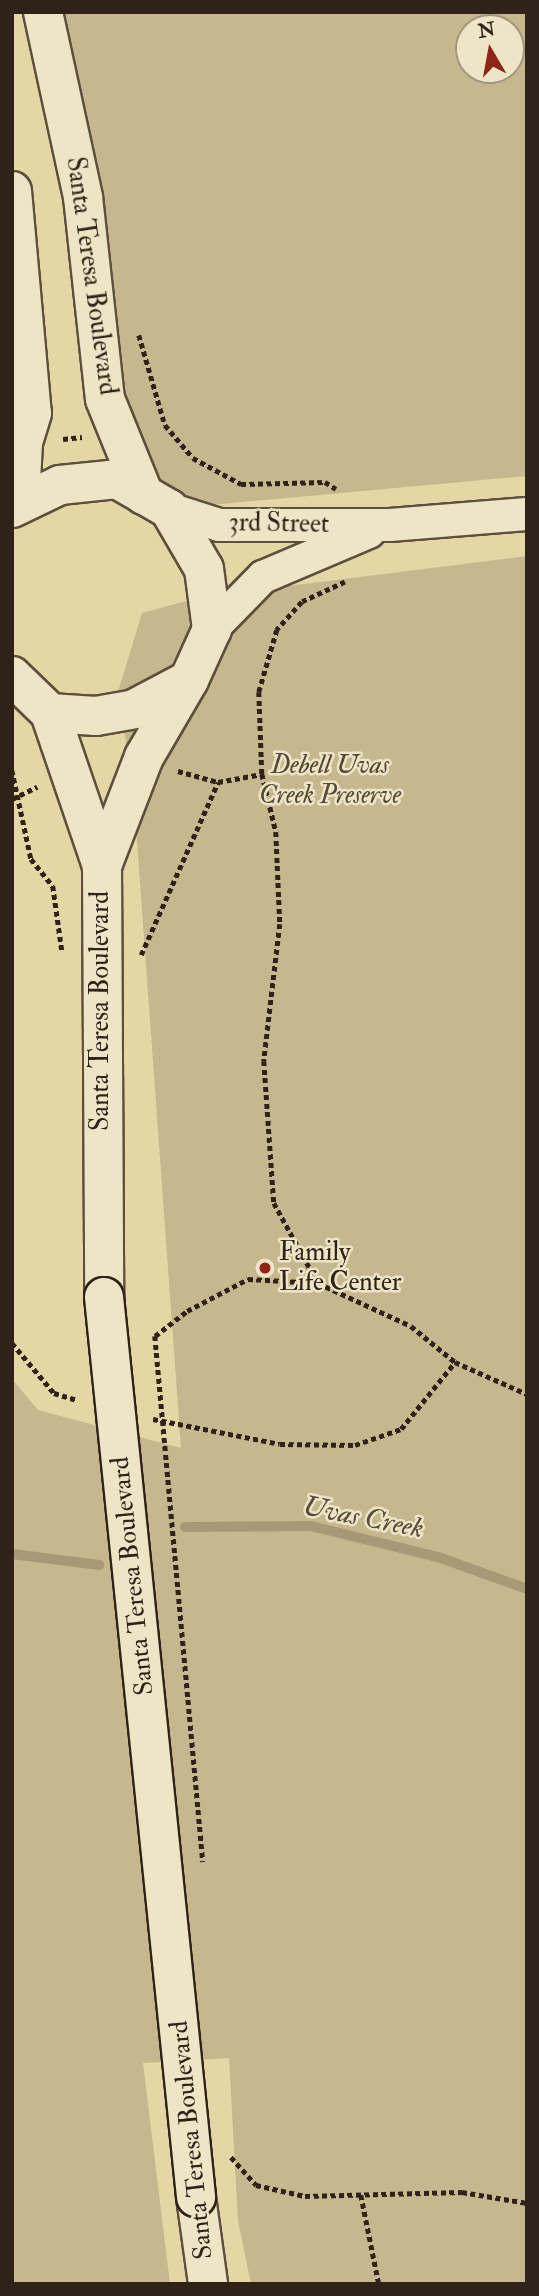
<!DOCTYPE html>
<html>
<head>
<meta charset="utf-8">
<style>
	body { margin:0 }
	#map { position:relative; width:539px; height:2296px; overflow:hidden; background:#e4d7a6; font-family:"IM FELL Double Pica",serif }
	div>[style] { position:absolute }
	.green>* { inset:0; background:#c5b88e }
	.stream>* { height:10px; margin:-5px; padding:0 5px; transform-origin:5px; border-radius:5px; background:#a69976 }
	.path>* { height:4.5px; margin-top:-2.25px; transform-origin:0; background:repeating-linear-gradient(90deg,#2f2219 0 5px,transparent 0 8.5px) }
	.roads { filter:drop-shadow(2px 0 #5c4f3c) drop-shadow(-2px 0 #5c4f3c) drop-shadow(0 2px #5c4f3c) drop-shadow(0 -2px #5c4f3c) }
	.street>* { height:32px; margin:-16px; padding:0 16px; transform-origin:16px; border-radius:16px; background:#ede5c5 }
	.secondary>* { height:38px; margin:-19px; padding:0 19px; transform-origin:19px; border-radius:19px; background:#ede5c5 }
	.path-bridge>* { height:4.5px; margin-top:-2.25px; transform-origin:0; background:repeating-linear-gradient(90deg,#2f2219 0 5px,transparent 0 8.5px) }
	.bridges { filter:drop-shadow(2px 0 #2f2219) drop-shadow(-2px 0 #2f2219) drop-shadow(0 2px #2f2219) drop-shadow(0 -2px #2f2219) }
	.secondary-bridge>* { height:38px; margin:-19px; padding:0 19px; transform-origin:19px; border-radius:19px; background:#ede5c5 }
	.dots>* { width:19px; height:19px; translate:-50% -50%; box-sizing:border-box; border:4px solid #ede5c5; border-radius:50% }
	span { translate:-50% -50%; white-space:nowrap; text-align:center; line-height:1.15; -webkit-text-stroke:5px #ede5c5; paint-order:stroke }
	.street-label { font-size:26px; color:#2f2219 }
	.park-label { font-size:26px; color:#544836; font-style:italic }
	.poi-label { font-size:26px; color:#2f2219 }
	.left { translate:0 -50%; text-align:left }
	.water-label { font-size:28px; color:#594c3a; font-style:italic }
	.frame { position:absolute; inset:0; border:14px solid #2f2219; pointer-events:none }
	.north { position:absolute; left:455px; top:14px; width:70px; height:70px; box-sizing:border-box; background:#ede5c5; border:2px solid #a19780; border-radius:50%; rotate:350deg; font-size:19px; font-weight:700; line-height:28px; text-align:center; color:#2f2219 }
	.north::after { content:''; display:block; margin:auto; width:24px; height:32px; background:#8f2418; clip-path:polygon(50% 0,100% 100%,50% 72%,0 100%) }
</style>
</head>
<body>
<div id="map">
	<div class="green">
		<i style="clip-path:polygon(evenodd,59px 12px,527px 12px,527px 476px,155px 510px,117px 479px,101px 442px,59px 12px,469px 28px,511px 28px,511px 70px,469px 70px,469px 28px)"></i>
		<i style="clip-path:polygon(527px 556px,527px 2284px,251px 2284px,238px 2221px,229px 2058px,143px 2063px,170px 2284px,12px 2284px,12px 1379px,38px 1410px,181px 1448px,133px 786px,118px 692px,142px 613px,201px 597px)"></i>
	</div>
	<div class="stream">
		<i style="left:185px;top:1527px;width:126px;rotate:-0.5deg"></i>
		<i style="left:311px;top:1526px;width:134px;rotate:13.8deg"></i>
		<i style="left:441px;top:1558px;width:91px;rotate:19.8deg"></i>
		<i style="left:12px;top:1554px;width:88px;rotate:7.2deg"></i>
	</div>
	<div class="path">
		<i style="left:139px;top:335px;width:94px;rotate:73.9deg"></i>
		<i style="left:165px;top:425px;width:43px;rotate:49.7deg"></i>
		<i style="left:193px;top:458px;width:55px;rotate:28.4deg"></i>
		<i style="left:241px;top:484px;width:84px;rotate:-1.4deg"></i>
		<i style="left:325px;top:482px;width:13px;rotate:32deg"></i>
		<i style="left:63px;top:439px;width:19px;rotate:-6deg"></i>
		<i style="left:345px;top:582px;width:47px;rotate:155.1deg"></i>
		<i style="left:302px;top:602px;width:38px;rotate:132deg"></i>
		<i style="left:277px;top:630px;width:65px;rotate:106.2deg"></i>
		<i style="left:259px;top:692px;width:82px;rotate:87.9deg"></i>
		<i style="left:262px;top:774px;width:60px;rotate:76.4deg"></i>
		<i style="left:276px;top:832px;width:92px;rotate:87.5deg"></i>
		<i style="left:280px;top:924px;width:138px;rotate:96.7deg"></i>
		<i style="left:264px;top:1061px;width:142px;rotate:86deg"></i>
		<i style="left:274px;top:1203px;width:91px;rotate:61.2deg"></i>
		<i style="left:318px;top:1283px;width:102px;rotate:24.8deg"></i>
		<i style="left:411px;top:1326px;width:57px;rotate:39.3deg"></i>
		<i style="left:455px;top:1362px;width:79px;rotate:24deg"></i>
		<i style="left:12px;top:770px;width:91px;rotate:77.9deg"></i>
		<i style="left:31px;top:859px;width:35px;rotate:51deg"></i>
		<i style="left:53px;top:886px;width:66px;rotate:82.1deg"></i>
		<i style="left:178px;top:771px;width:41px;rotate:15.4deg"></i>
		<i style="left:218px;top:782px;width:45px;rotate:-10.3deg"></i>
		<i style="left:12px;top:799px;width:28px;rotate:-26deg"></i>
		<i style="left:141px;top:955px;width:189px;rotate:-66deg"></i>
		<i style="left:155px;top:1336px;width:41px;rotate:-38deg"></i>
		<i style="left:187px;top:1311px;width:69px;rotate:-27.7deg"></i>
		<i style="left:248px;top:1279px;width:70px;rotate:3.3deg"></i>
		<i style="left:12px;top:1343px;width:65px;rotate:50deg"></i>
		<i style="left:54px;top:1393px;width:24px;rotate:17deg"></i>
		<i style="left:153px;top:1419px;width:129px;rotate:11.1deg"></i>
		<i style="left:280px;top:1444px;width:75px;rotate:0.8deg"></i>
		<i style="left:355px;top:1445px;width:49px;rotate:-19.2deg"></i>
		<i style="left:401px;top:1429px;width:86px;rotate:-51.1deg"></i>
		<i style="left:231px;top:2157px;width:38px;rotate:48deg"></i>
		<i style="left:256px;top:2185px;width:50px;rotate:12.7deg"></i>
		<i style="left:305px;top:2196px;width:157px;rotate:-1.5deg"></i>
		<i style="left:462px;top:2192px;width:66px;rotate:9.6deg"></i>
		<i style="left:361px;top:2195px;width:91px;rotate:78.6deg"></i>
	</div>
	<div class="roads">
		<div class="street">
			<i style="left:169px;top:509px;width:52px;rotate:17.7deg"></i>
			<i style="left:219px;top:525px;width:171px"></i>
			<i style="left:390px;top:525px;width:137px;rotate:-4.6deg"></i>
			<i style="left:212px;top:629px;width:73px;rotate:-45.6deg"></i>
			<i style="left:263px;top:577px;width:115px;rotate:-23deg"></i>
		</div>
		<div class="secondary">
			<i style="left:43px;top:12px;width:189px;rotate:77.8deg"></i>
			<i style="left:83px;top:197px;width:203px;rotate:83.8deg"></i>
			<i style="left:105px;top:399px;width:104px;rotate:67.9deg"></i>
			<i style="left:12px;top:191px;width:223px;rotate:84.9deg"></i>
			<i style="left:32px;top:413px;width:30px;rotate:107deg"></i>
			<i style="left:23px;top:442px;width:59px;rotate:92.9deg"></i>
			<i style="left:12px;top:508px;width:53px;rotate:-25.6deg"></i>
			<i style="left:60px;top:485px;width:57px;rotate:-6deg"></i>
			<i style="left:117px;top:479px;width:60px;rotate:30deg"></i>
			<i style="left:169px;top:509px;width:69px;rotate:59.7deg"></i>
			<i style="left:204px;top:569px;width:61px;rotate:82.4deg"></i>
			<i style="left:212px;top:629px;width:56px;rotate:114.3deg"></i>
			<i style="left:189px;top:680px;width:89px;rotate:120.3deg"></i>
			<i style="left:144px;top:757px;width:117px;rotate:111.1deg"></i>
			<i style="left:102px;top:866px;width:431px;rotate:89.7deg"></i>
			<i style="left:12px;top:676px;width:53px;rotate:44.2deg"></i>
			<i style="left:50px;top:713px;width:46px;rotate:3.7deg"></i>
			<i style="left:96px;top:716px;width:39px;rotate:-10deg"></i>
			<i style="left:134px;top:709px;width:62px;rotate:-27.8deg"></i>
			<i style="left:50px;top:713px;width:162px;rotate:71.2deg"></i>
			<i style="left:196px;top:2197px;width:88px;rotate:82.1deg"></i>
		</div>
	</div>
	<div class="path-bridge">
		<i style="left:155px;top:1336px;width:528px;rotate:84.79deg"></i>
	</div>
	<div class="bridges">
		<div class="secondary-bridge">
			<i style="left:104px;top:1297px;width:905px;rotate:84.16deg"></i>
		</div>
	</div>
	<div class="dots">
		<i style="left:265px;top:1268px;background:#8f2418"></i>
	</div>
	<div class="street-label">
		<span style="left:91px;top:276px;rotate:82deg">Santa Teresa Boulevard</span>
		<span style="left:279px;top:524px;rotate:1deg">3rd Street</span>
		<span style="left:101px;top:1011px;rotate:-90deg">Santa Teresa Boulevard</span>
		<span style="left:133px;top:1576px;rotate:-96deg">Santa Teresa Boulevard</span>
		<span style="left:192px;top:2140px;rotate:-96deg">Santa Teresa Boulevard</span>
	</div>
	<div class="park-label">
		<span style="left:330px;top:781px">Debell Uvas<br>Creek Preserve</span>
	</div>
	<div class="poi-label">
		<span class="left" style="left:279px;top:1268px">Family<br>Life Center</span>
	</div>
	<div class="water-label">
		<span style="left:363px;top:1518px;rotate:11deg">Uvas Creek</span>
	</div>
	<div class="frame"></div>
	<div class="north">N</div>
</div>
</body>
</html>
